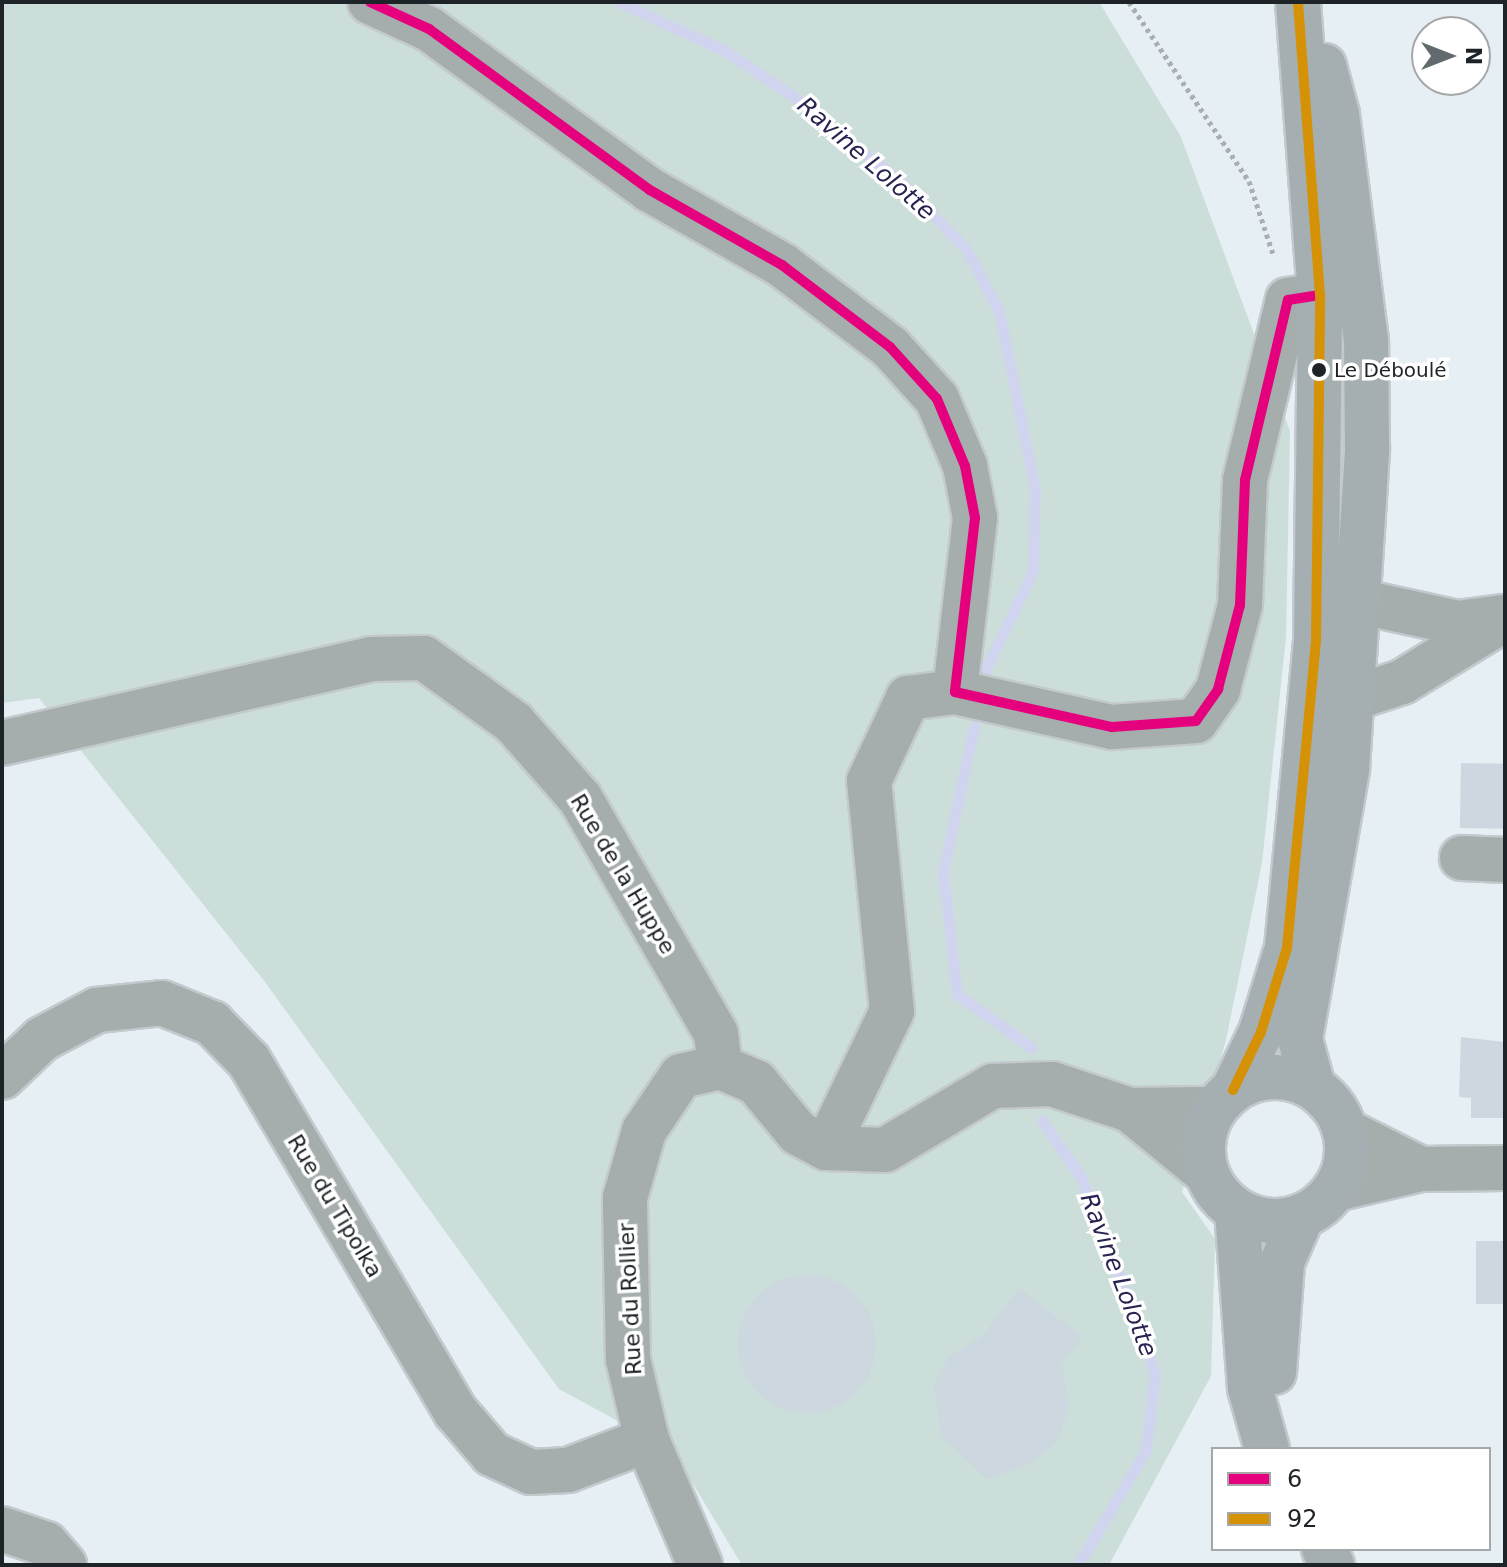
<!DOCTYPE html>
<html>
<head>
<meta charset="utf-8">
<style>
	body { margin:0 }
	#map { position:relative; width:1507px; height:1567px; overflow:hidden; background:#e5eff4; font-family:"DejaVu Sans",sans-serif }
	div>[style] { position:absolute }
	.green>* { inset:0; background:#cbded9 }
	.stream>* { height:11px; margin:-5.5px; padding:0 5.5px; transform-origin:5.5px; border-radius:5.5px; background:#d1d4ef }
	.building>* { inset:0; background:#cdd7df; transform-origin:0 0 }
	.round { border-radius:50% }
	.path>* { height:5px; margin-top:-2.5px; transform-origin:0; background:repeating-linear-gradient(90deg,#aab0b2 0 4px,transparent 0 8px) }
	.roads { filter:drop-shadow(2px 0 #c3c9cd) drop-shadow(-2px 0 #c3c9cd) drop-shadow(0 2px #c3c9cd) drop-shadow(0 -2px #c3c9cd) }
	.minor>* { height:44px; margin:-22px; padding:0 22px; transform-origin:22px; border-radius:22px; background:#a5adad }
	.major>* { height:44px; margin:-22px; padding:0 22px; transform-origin:22px; border-radius:22px; background:#a5afb1 }
	.major>.ring { margin:-22px; padding:0; box-sizing:content-box; background:none; border:44px solid #a5afb1; border-radius:50% }
	.bus-1>* { height:10px; margin:-5px; padding:0 5px; transform-origin:5px; border-radius:5px; background:#e5007d }
	.bus-2>* { height:10px; margin:-5px; padding:0 5px; transform-origin:5px; border-radius:5px; background:#d69206 }
	.dots>* { width:22px; height:22px; translate:-50% -50%; box-sizing:border-box; border:4px solid #fff; border-radius:50% }
	span { translate:-50% -50%; white-space:nowrap; text-align:center; line-height:1.15; -webkit-text-stroke:7px #fff; paint-order:stroke }
	.bus-label { font-size:20px; color:#1d2326 }
	.left { translate:0 -50%; text-align:left }
	.street-label { font-size:22px; color:#1d2326 }
	.water-label { font-size:24px; color:#292351; font-style:italic }
	.frame { position:absolute; inset:0; border:4px solid #1d2326; pointer-events:none }
	.legend { position:absolute; left:1211px; top:1447px; width:280px; height:104px; box-sizing:border-box; background:#fff; border:2px solid #a5a7a8; margin:0; padding:10px 14px; list-style:none; font-size:24px; color:#1d2326 }
	.legend li { display:flex; align-items:center; gap:16px; height:40px }
	.legend b { width:40px; border:2px solid #a5a7a8 }
	.north { position:absolute; left:1411px; top:16px; width:80px; height:80px; box-sizing:border-box; background:#fff; border:2px solid #a5a7a8; border-radius:50%; rotate:90deg; font-size:22px; font-weight:700; line-height:32px; text-align:center; color:#1d2326 }
	.north::after { content:''; display:block; margin:auto; width:28px; height:36px; background:#636a6e; clip-path:polygon(50% 0,100% 100%,50% 72%,0 100%) }
</style>
</head>
<body>
<div id="map">
	<div class="green">
		<i style="clip-path:polygon(2px 2px,1099px 2px,1181px 137px,1290px 431px,1286px 637px,1262px 863px,1226px 1040px,1182px 1192px,1215px 1239px,1211px 1376px,1109px 1565px,742px 1565px,673px 1451px,559px 1389px,265px 982px,39px 698px,2px 703px)"></i>
	</div>
	<div class="stream">
		<i style="left:619px;top:2px;width:117px;rotate:24.8deg"></i>
		<i style="left:725px;top:51px;width:78px;rotate:33.5deg"></i>
		<i style="left:790px;top:94px;width:142px;rotate:38.4deg"></i>
		<i style="left:901px;top:182px;width:93px;rotate:45.9deg"></i>
		<i style="left:966px;top:249px;width:70px;rotate:62deg"></i>
		<i style="left:999px;top:311px;width:183px;rotate:78.6deg"></i>
		<i style="left:1035px;top:490px;width:81px;rotate:91.4deg"></i>
		<i style="left:1033px;top:571px;width:113px;rotate:115.7deg"></i>
		<i style="left:974px;top:727px;width:148px;rotate:102.1deg"></i>
		<i style="left:943px;top:872px;width:123px;rotate:83.5deg"></i>
		<i style="left:957px;top:994px;width:92px;rotate:35.8deg"></i>
		<i style="left:1042px;top:1121px;width:68px;rotate:55.1deg"></i>
		<i style="left:1081px;top:1177px;width:210px;rotate:69.3deg"></i>
		<i style="left:1155px;top:1373px;width:78px;rotate:96.7deg"></i>
		<i style="left:1146px;top:1450px;width:134px;rotate:120.6deg"></i>
	</div>
	<div class="building">
		<i style="left:1461px;top:763px;width:44px;height:65px;rotate:1deg"></i>
		<i style="clip-path:polygon(1461px 1037px,1505px 1042px,1505px 1118px,1471px 1118px,1471px 1098px,1459px 1097px)"></i>
		<i style="left:1476px;top:1241px;width:29px;height:63px"></i>
		<i class="round" style="left:738px;top:1275px;width:138px;height:138px"></i>
		<i style="clip-path:polygon(1019px 1288px,1082px 1337px,1062px 1364px,1069px 1409px,1056px 1443px,1030px 1464px,987px 1479px,941px 1436px,934px 1385px,949px 1357px,982px 1336px)"></i>
	</div>
	<div class="path">
		<i style="left:1129px;top:2px;width:216px;rotate:56.2deg"></i>
		<i style="left:1249px;top:181px;width:80px;rotate:71.8deg"></i>
	</div>
	<div class="roads">
		<div class="minor">
			<i style="left:370px;top:2px;width:65px;rotate:24.6deg"></i>
			<i style="left:429px;top:29px;width:273px;rotate:36.1deg"></i>
			<i style="left:650px;top:190px;width:152px;rotate:29.6deg"></i>
			<i style="left:782px;top:265px;width:136px;rotate:37.2deg"></i>
			<i style="left:890px;top:347px;width:70px;rotate:47.9deg"></i>
			<i style="left:937px;top:399px;width:73px;rotate:67.3deg"></i>
			<i style="left:965px;top:466px;width:53px;rotate:79.1deg"></i>
			<i style="left:975px;top:518px;width:175px;rotate:96.6deg"></i>
			<i style="left:955px;top:692px;width:161px;rotate:12.6deg"></i>
			<i style="left:1112px;top:727px;width:84px;rotate:-4.1deg"></i>
			<i style="left:1196px;top:721px;width:39px;rotate:-55deg"></i>
			<i style="left:1218px;top:689px;width:87px;rotate:-75.3deg"></i>
			<i style="left:1240px;top:605px;width:125px;rotate:-87.7deg"></i>
			<i style="left:1245px;top:480px;width:185px;rotate:-76.6deg"></i>
			<i style="left:1288px;top:300px;width:32px;rotate:-9deg"></i>
			<i style="left:1332px;top:627px;width:39px;rotate:-40deg"></i>
			<i style="left:1362px;top:602px;width:98px;rotate:12.3deg"></i>
			<i style="left:1458px;top:623px;width:45px;rotate:-7.6deg"></i>
			<i style="left:1327px;top:672px;width:37px;rotate:45deg"></i>
			<i style="left:1353px;top:698px;width:52px;rotate:-18.1deg"></i>
			<i style="left:1402px;top:682px;width:121px;rotate:-31.5deg"></i>
			<i style="left:2px;top:743px;width:378px;rotate:-12.8deg"></i>
			<i style="left:371px;top:659px;width:53px;rotate:-1.1deg"></i>
			<i style="left:424px;top:658px;width:111px;rotate:35.8deg"></i>
			<i style="left:514px;top:723px;width:100px;rotate:48.7deg"></i>
			<i style="left:580px;top:798px;width:272px;rotate:60deg"></i>
			<i style="left:716px;top:1034px;width:33px;rotate:83deg"></i>
			<i style="left:1462px;top:858px;width:43px;rotate:2.7deg"></i>
			<i style="left:720px;top:1067px;width:39px;rotate:23deg"></i>
			<i style="left:756px;top:1082px;width:66px;rotate:50.5deg"></i>
			<i style="left:798px;top:1133px;width:32px;rotate:28deg"></i>
			<i style="left:826px;top:1148px;width:59px;rotate:1.9deg"></i>
			<i style="left:885px;top:1150px;width:126px;rotate:-30.7deg"></i>
			<i style="left:993px;top:1086px;width:59px;rotate:-1.9deg"></i>
			<i style="left:1052px;top:1084px;width:82px;rotate:18.4deg"></i>
			<i style="left:1130px;top:1110px;width:84px;rotate:-0.7deg"></i>
			<i style="left:2px;top:1077px;width:55px;rotate:-43.5deg"></i>
			<i style="left:42px;top:1039px;width:62px;rotate:-27.8deg"></i>
			<i style="left:97px;top:1010px;width:65px;rotate:-6.1deg"></i>
			<i style="left:162px;top:1003px;width:54px;rotate:21.8deg"></i>
			<i style="left:212px;top:1023px;width:53px;rotate:45.8deg"></i>
			<i style="left:249px;top:1061px;width:407px;rotate:59.5deg"></i>
			<i style="left:456px;top:1412px;width:55px;rotate:49.4deg"></i>
			<i style="left:492px;top:1454px;width:43px;rotate:24.8deg"></i>
			<i style="left:531px;top:1472px;width:37px;rotate:-3deg"></i>
			<i style="left:568px;top:1470px;width:85px;rotate:-20.8deg"></i>
			<i style="left:1130px;top:1110px;width:99px;rotate:39.3deg"></i>
			<i style="left:1345px;top:1131px;width:85px;rotate:26.6deg"></i>
			<i style="left:826px;top:1148px;width:152px;rotate:-64.3deg"></i>
			<i style="left:892px;top:1011px;width:231px;rotate:-95.7deg"></i>
			<i style="left:869px;top:781px;width:92px;rotate:-64.8deg"></i>
			<i style="left:908px;top:698px;width:47px;rotate:-7.3deg"></i>
			<i style="left:1335px;top:1189px;width:88px;rotate:-13.1deg"></i>
			<i style="left:1421px;top:1169px;width:84px;rotate:-0.7deg"></i>
			<i style="left:2px;top:1529px;width:46px;rotate:18.8deg"></i>
			<i style="left:46px;top:1544px;width:28px;rotate:49deg"></i>
			<i style="left:700px;top:1565px;width:136px;rotate:-113deg"></i>
			<i style="left:647px;top:1440px;width:83px;rotate:-103.2deg"></i>
			<i style="left:628px;top:1359px;width:161px;rotate:-91.1deg"></i>
			<i style="left:625px;top:1198px;width:70px;rotate:-74.2deg"></i>
			<i style="left:644px;top:1131px;width:66px;rotate:-56.1deg"></i>
			<i style="left:681px;top:1076px;width:40px;rotate:-13deg"></i>
		</div>
		<div class="major">
			<i class="ring" style="left:1203px;top:1077px;width:100px;height:100px"></i>
			<i style="left:1313px;top:1087px;width:50px;rotate:-105.2deg"></i>
			<i style="left:1300px;top:1039px;width:274px;rotate:-80.1deg"></i>
			<i style="left:1347px;top:769px;width:322px;rotate:-86.4deg"></i>
			<i style="left:1367px;top:448px;width:107px;rotate:-90.5deg"></i>
			<i style="left:1366px;top:341px;width:229px;rotate:-97.3deg"></i>
			<i style="left:1337px;top:114px;width:50px;rotate:-105.2deg"></i>
			<i style="left:1233px;top:1090px;width:64px;rotate:-64.2deg"></i>
			<i style="left:1261px;top:1032px;width:88px;rotate:-72.8deg"></i>
			<i style="left:1287px;top:948px;width:308px;rotate:-84.6deg"></i>
			<i style="left:1316px;top:641px;width:346px;rotate:-89.3deg"></i>
			<i style="left:1320px;top:295px;width:294px;rotate:-94.3deg"></i>
			<i style="left:1237px;top:1211px;width:177px;rotate:85.8deg"></i>
			<i style="left:1250px;top:1388px;width:63px;rotate:74.4deg"></i>
			<i style="left:1274px;top:1372px;width:110px;rotate:-85.8deg"></i>
			<i style="left:1282px;top:1262px;width:50px;rotate:-66.5deg"></i>
			<i style="left:1324px;top:1549px;width:18px;rotate:63deg"></i>
		</div>
	</div>
	<div class="bus-1">
		<i style="left:370px;top:2px;width:65px;rotate:24.6deg"></i>
		<i style="left:429px;top:29px;width:273px;rotate:36.1deg"></i>
		<i style="left:650px;top:190px;width:152px;rotate:29.6deg"></i>
		<i style="left:782px;top:265px;width:136px;rotate:37.2deg"></i>
		<i style="left:890px;top:347px;width:70px;rotate:47.9deg"></i>
		<i style="left:937px;top:399px;width:73px;rotate:67.3deg"></i>
		<i style="left:965px;top:466px;width:53px;rotate:79.1deg"></i>
		<i style="left:975px;top:518px;width:175px;rotate:96.6deg"></i>
		<i style="left:955px;top:692px;width:161px;rotate:12.6deg"></i>
		<i style="left:1112px;top:727px;width:84px;rotate:-4.1deg"></i>
		<i style="left:1196px;top:721px;width:39px;rotate:-55deg"></i>
		<i style="left:1218px;top:689px;width:87px;rotate:-75.3deg"></i>
		<i style="left:1240px;top:605px;width:125px;rotate:-87.7deg"></i>
		<i style="left:1245px;top:480px;width:185px;rotate:-76.6deg"></i>
		<i style="left:1288px;top:300px;width:32px;rotate:-9deg"></i>
	</div>
	<div class="bus-2">
		<i style="left:1233px;top:1090px;width:64px;rotate:-64.2deg"></i>
		<i style="left:1261px;top:1032px;width:88px;rotate:-72.8deg"></i>
		<i style="left:1287px;top:948px;width:308px;rotate:-84.6deg"></i>
		<i style="left:1316px;top:641px;width:346px;rotate:-89.3deg"></i>
		<i style="left:1320px;top:295px;width:294px;rotate:-94.3deg"></i>
	</div>
	<div class="dots">
		<i style="left:1319px;top:370px;background:#1d2326"></i>
	</div>
	<div class="bus-label">
		<span class="left" style="left:1334px;top:370px">Le Déboulé</span>
	</div>
	<div class="street-label">
		<span style="left:623px;top:874px;rotate:59deg">Rue de la Huppe</span>
		<span style="left:335px;top:1206px;rotate:59deg">Rue du Tipolka</span>
		<span style="left:630px;top:1299px;rotate:-93deg">Rue du Rollier</span>
	</div>
	<div class="water-label">
		<span style="left:866px;top:159px;rotate:41deg">Ravine Lolotte</span>
		<span style="left:1118px;top:1275px;rotate:69deg">Ravine Lolotte</span>
	</div>
	<div class="frame"></div>
	<ul class="legend">
	<li><b style="height:10px;background:#e5007d"></b>6</li>
	<li><b style="height:10px;background:#d69206"></b>92</li>
	</ul>
	<div class="north">N</div>
</div>
</body>
</html>
